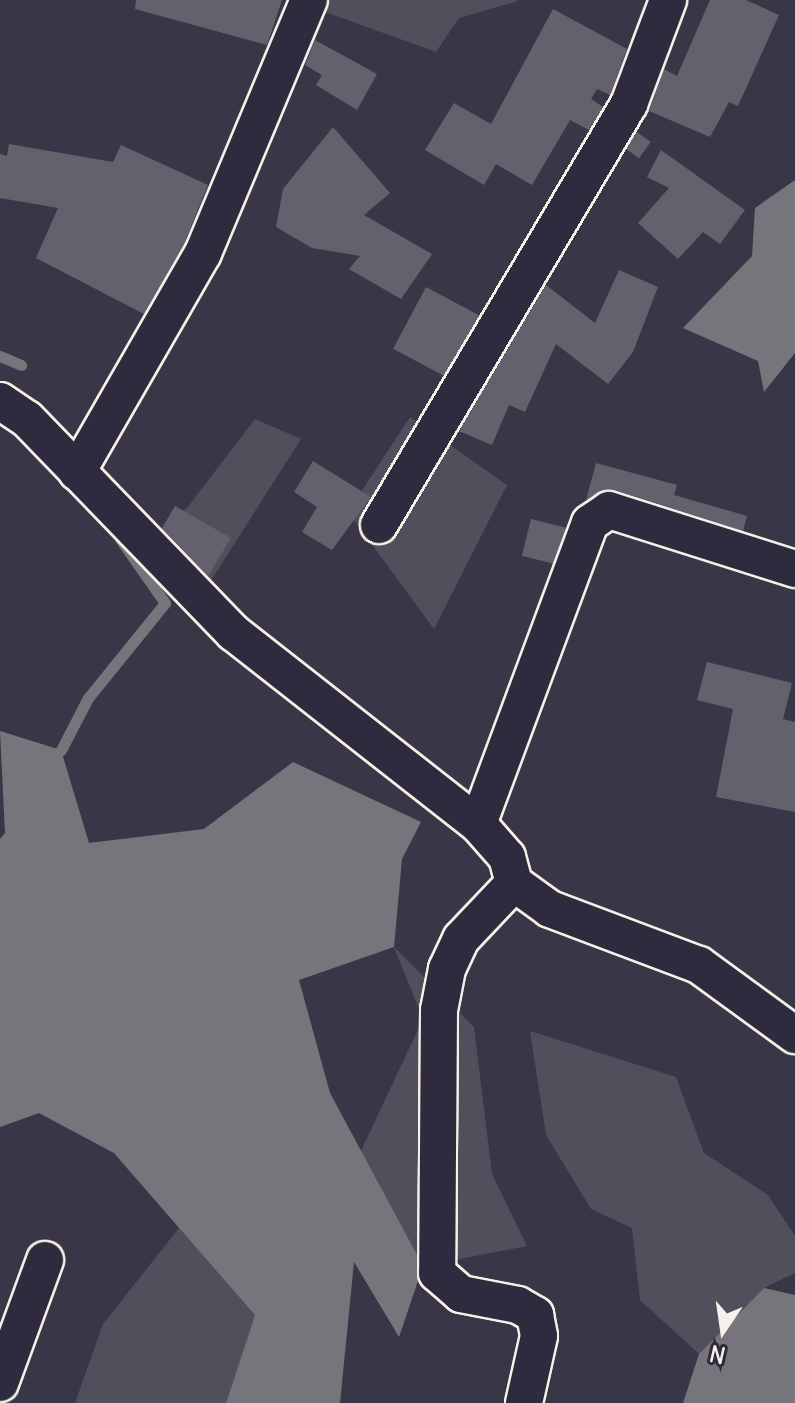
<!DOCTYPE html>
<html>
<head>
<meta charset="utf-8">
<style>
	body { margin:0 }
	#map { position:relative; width:795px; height:1403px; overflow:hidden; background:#3b3647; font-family:Delius,sans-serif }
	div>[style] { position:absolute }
	.green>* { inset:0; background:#534e5c }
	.water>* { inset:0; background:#78747b }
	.stream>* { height:11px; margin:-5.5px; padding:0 5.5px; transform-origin:5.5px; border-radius:5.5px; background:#78747b }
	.building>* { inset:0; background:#65616c; transform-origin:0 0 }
	.roads { filter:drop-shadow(2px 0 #f4f1e8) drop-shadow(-2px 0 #f4f1e8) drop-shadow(0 2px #f4f1e8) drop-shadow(0 -2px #f4f1e8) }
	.minor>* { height:36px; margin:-18px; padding:0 18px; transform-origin:18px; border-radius:18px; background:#2f2a3d }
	span { translate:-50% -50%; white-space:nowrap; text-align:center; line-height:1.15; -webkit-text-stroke:6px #2f2a3d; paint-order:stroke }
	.north { position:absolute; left:683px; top:1291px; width:80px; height:80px; -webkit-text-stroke:6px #2f2a3d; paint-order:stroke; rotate:193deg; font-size:22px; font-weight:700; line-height:32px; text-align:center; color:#f4f1e8 }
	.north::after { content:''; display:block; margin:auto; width:28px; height:36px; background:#f4f1e8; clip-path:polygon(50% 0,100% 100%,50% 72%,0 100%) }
</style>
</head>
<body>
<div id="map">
	<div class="green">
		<i style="clip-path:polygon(326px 0,515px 0,518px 1px,459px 18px,436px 52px,317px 9px)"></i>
		<i style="clip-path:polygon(410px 417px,507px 485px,434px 629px,348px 512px)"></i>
		<i style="clip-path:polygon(255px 419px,301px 439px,210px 582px,168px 519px,187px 508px)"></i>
		<i style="clip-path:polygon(394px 947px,474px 1027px,492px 1174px,527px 1246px,423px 1266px,360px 1153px,423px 1019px)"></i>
		<i style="clip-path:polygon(530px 1031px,676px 1077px,704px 1153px,768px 1195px,795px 1236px,795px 1273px,764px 1288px,699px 1354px,640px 1300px,632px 1228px,591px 1209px,546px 1135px)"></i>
		<i style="clip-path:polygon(105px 1073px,255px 1315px,226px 1403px,75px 1403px,103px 1324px,179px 1228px,114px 1153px,39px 1113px,0 1127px)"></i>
	</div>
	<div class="water">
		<i style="clip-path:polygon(795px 180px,795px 353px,764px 392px,758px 361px,683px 328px,752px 256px,755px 208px)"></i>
		<i style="clip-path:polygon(0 731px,61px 750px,89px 843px,204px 829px,293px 762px,421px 822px,402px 859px,394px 947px,299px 980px,330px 1093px,423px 1266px,399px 1337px,354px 1262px,340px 1403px,226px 1403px,255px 1315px,114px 1153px,39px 1113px,0 1127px,0 839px,5px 833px)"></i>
		<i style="clip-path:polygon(764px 1288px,795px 1295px,795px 1403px,683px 1403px,699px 1354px)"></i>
	</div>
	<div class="stream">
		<i style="left:0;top:356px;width:23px;rotate:23deg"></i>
		<i style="left:61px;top:750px;width:59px;rotate:-62.6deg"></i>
		<i style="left:88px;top:698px;width:122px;rotate:-51deg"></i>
		<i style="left:165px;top:603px;width:78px;rotate:-125.1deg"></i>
	</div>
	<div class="building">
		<i style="clip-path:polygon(136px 0,282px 0,267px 45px,135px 9px)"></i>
		<i style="clip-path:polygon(710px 0,746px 0,779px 15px,738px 106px,729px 102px,710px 137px,649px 111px,664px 69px,677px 76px)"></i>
		<i style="clip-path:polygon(553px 9px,627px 49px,610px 95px,597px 89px,591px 99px,603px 107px,589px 130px,570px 120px,532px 185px,496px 164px,484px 185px,425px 150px,454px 103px,491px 124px)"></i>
		<i style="clip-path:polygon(315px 40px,377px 74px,357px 110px,316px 85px,322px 75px,305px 65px)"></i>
		<i style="clip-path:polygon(333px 127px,390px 193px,364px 215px,432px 254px,401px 299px,349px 269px,360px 256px,312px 248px,276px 227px,283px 189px)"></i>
		<i style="left:637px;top:132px;width:17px;height:20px;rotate:36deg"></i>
		<i style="clip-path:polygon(9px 144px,113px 162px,121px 145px,208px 185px,184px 244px,144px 314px,36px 258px,58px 208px,0 198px,0 154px,7px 156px)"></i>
		<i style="clip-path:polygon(661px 150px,745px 210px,720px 244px,703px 232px,678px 259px,638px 223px,669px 188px,647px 177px)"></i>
		<i style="clip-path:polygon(619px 270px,658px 287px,633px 352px,608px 384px,556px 344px,525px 412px,509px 405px,492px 445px,459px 431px,546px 285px,595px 323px)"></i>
		<i style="left:426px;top:287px;width:60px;height:70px;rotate:28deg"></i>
		<i style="clip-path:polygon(313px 461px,371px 497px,332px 550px,302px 532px,317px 507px,294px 492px)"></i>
		<i style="clip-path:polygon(596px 463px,677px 485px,674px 495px,747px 516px,743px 531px,615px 490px,586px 500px)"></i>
		<i style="clip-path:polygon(175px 506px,231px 538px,208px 576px,162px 528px)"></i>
		<i style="left:531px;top:519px;width:36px;height:38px;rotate:14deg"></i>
		<i style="clip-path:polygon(707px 662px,792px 683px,783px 719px,795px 722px,795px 812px,716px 797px,733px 709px,697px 700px)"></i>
	</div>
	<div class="roads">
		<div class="minor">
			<i style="left:0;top:401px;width:32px;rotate:34deg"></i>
			<i style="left:27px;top:419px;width:298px;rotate:46deg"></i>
			<i style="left:234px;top:633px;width:310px;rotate:38.1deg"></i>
			<i style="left:478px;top:824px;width:44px;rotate:48.7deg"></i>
			<i style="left:507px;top:857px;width:27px;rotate:75deg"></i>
			<i style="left:514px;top:883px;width:77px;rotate:133.4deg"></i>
			<i style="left:461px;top:939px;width:33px;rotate:115deg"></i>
			<i style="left:447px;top:969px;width:42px;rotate:101deg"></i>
			<i style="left:439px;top:1010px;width:263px;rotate:90.4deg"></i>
			<i style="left:437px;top:1273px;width:32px;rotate:41deg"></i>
			<i style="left:461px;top:1294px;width:58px;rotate:10.9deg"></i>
			<i style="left:518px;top:1305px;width:20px;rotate:30deg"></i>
			<i style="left:535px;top:1315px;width:21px;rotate:79deg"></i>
			<i style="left:539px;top:1336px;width:69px;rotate:102.6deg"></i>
			<i style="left:77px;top:472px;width:253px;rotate:-60.1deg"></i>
			<i style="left:203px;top:253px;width:274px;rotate:-67.3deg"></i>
			<i style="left:379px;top:525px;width:490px;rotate:-59.3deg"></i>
			<i style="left:629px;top:104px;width:111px;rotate:-69.4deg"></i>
			<i style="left:478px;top:824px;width:321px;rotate:-69.6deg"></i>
			<i style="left:590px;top:523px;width:23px;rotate:-34deg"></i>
			<i style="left:609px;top:510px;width:195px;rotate:17.6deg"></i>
			<i style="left:514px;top:883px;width:44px;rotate:35.8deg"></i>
			<i style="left:550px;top:909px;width:159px;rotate:20.6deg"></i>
			<i style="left:699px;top:965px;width:119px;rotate:36.1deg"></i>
			<i style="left:0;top:1383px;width:131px;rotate:-69.9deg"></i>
		</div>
	</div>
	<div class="north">N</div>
</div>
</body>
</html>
